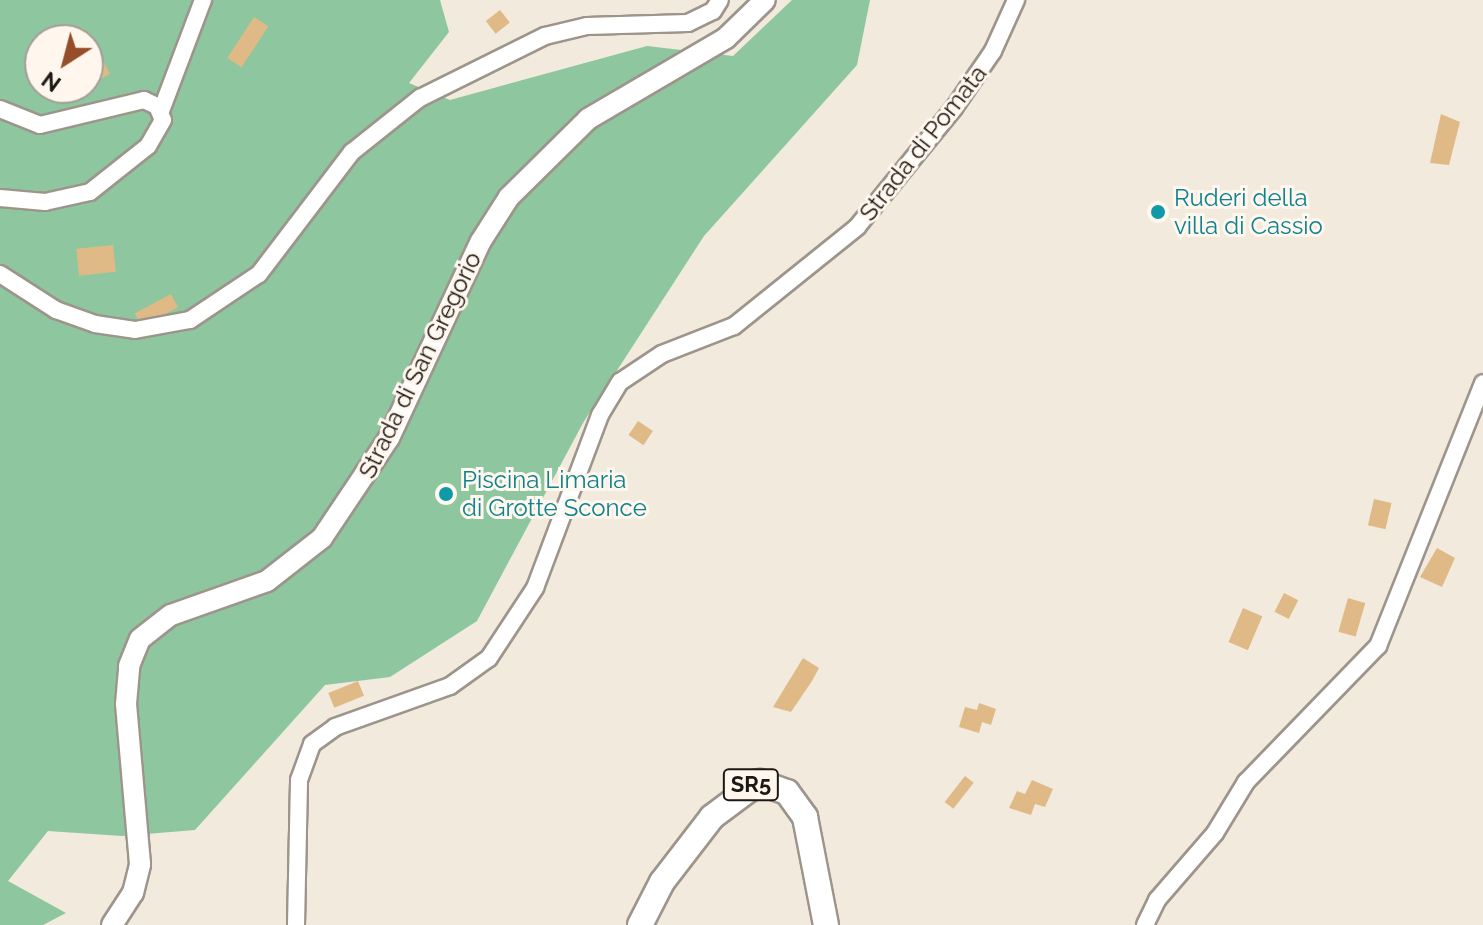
<!DOCTYPE html>
<html>
<head>
<meta charset="utf-8">
<style>
	body { margin:0 }
	#map { position:relative; width:1483px; height:925px; overflow:hidden; background:#f3eade; font-family:Raleway,sans-serif }
	div>[style] { position:absolute }
	.forest>* { inset:0; background:#8dc69f }
	.building>* { inset:0; background:#e0ba86; transform-origin:0 0 }
	.roads { filter:drop-shadow(2px 0 #9d958b) drop-shadow(-2px 0 #9d958b) drop-shadow(0 2px #9d958b) drop-shadow(0 -2px #9d958b) }
	.minor>* { height:16px; margin:-8px; padding:0 8px; transform-origin:8px; border-radius:8px; background:#fff }
	.tertiary>* { height:20px; margin:-10px; padding:0 10px; transform-origin:10px; border-radius:10px; background:#fff }
	.primary>* { height:24px; margin:-12px; padding:0 12px; transform-origin:12px; border-radius:12px; background:#fff }
	.dots>* { width:22px; height:22px; translate:-50% -50%; box-sizing:border-box; border:4px solid #fff7ee; border-radius:50% }
	span { translate:-50% -50%; white-space:nowrap; text-align:center; line-height:1.15; -webkit-text-stroke:6px #fff7ee; paint-order:stroke }
	.shield-label span { padding:2px 6px; background:#fff7ee; border:2px solid; border-radius:6px; -webkit-text-stroke-width:0 }
	.shield-label { font-size:22px; color:#1c1915; font-weight:700 }
	.street-label { font-size:24px; color:#1c1915 }
	.culture-label { font-size:24px; color:#0d838f }
	.left { translate:0 -50%; text-align:left }
	.north { position:absolute; left:24px; top:24px; width:80px; height:80px; box-sizing:border-box; background:#fff7ee; border:2px solid #a49e97; border-radius:50%; rotate:216deg; font-size:22px; font-weight:700; line-height:32px; text-align:center; color:#1c1915 }
	.north::after { content:''; display:block; margin:auto; width:28px; height:36px; background:#954e29; clip-path:polygon(50% 0,100% 100%,50% 72%,0 100%) }
</style>
</head>
<body>
<div id="map">
	<div class="forest">
		<i style="clip-path:polygon(evenodd,0 0,440px 0,449px 32px,409px 83px,450px 100px,647px 46px,733px 56px,792px 0,870px 0,857px 65px,704px 236px,583px 423px,477px 621px,390px 677px,325px 685px,195px 830px,122px 836px,48px 831px,8px 881px,66px 913px,43px 925px,0 925px,0 0,40px 40px,88px 40px,88px 88px,40px 88px,40px 40px)"></i>
	</div>
	<div class="building">
		<i style="left:500px;top:10px;width:16px;height:18px;rotate:52deg"></i>
		<i style="left:254px;top:17px;width:17px;height:49px;rotate:33deg"></i>
		<i style="clip-path:polygon(88px 32px,110px 74px,88px 85px)"></i>
		<i style="clip-path:polygon(1441px 114px,1460px 122px,1449px 165px,1430px 163px)"></i>
		<i style="left:113px;top:245px;width:27px;height:37px;rotate:84deg"></i>
		<i style="left:171px;top:294px;width:15px;height:41px;rotate:62deg"></i>
		<i style="left:638px;top:421px;width:18px;height:17px;rotate:34deg"></i>
		<i style="left:1374px;top:499px;width:18px;height:27px;rotate:13deg"></i>
		<i style="clip-path:polygon(1437px 548px,1455px 558px,1442px 587px,1420px 577px)"></i>
		<i style="left:1284px;top:593px;width:16px;height:21px;rotate:27deg"></i>
		<i style="left:1348px;top:598px;width:18px;height:35px;rotate:16deg"></i>
		<i style="left:1243px;top:608px;width:21px;height:37px;rotate:23deg"></i>
		<i style="clip-path:polygon(803px 658px,819px 668px,812px 681px,791px 712px,773px 707px)"></i>
		<i style="left:358px;top:681px;width:16px;height:32px;rotate:68deg"></i>
		<i style="clip-path:polygon(979px 703px,996px 709px,991px 725px,982px 722px,979px 733px,959px 727px,965px 707px,977px 710px)"></i>
		<i style="left:965px;top:776px;width:11px;height:33px;rotate:38deg"></i>
		<i style="clip-path:polygon(1032px 780px,1053px 789px,1045px 807px,1035px 804px,1031px 815px,1009px 808px,1017px 791px,1025px 794px)"></i>
	</div>
	<div class="roads">
		<div class="minor">
			<i style="left:0;top:109px;width:43px;rotate:21.8deg"></i>
			<i style="left:40px;top:125px;width:107px;rotate:-13.5deg"></i>
			<i style="left:144px;top:100px;width:14px;rotate:25deg"></i>
			<i style="left:157px;top:106px;width:15px;rotate:67deg"></i>
			<i style="left:163px;top:120px;width:30px;rotate:120deg"></i>
			<i style="left:148px;top:146px;width:74px;rotate:141.6deg"></i>
			<i style="left:90px;top:192px;width:46px;rotate:167.5deg"></i>
			<i style="left:45px;top:202px;width:45px;rotate:-174.9deg"></i>
			<i style="left:161px;top:111px;width:119px;rotate:-69.3deg"></i>
			<i style="left:0;top:274px;width:67px;rotate:32.7deg"></i>
			<i style="left:56px;top:310px;width:41px;rotate:19.7deg"></i>
			<i style="left:95px;top:324px;width:40px;rotate:8.5deg"></i>
			<i style="left:135px;top:330px;width:56px;rotate:-10.3deg"></i>
			<i style="left:190px;top:320px;width:83px;rotate:-33.7deg"></i>
			<i style="left:259px;top:274px;width:153px;rotate:-52.7deg"></i>
			<i style="left:352px;top:152px;width:87px;rotate:-38.5deg"></i>
			<i style="left:420px;top:98px;width:140px;rotate:-26.4deg"></i>
			<i style="left:545px;top:36px;width:43px;rotate:-13.4deg"></i>
			<i style="left:587px;top:26px;width:101px;rotate:-1.7deg"></i>
			<i style="left:688px;top:23px;width:28px;rotate:-26deg"></i>
			<i style="left:713px;top:11px;width:13px;rotate:-58deg"></i>
			<i style="left:296px;top:925px;width:145px;rotate:-88.8deg"></i>
			<i style="left:299px;top:780px;width:38px;rotate:-70deg"></i>
			<i style="left:312px;top:744px;width:29px;rotate:-36deg"></i>
			<i style="left:335px;top:727px;width:122px;rotate:-19.6deg"></i>
			<i style="left:450px;top:686px;width:48px;rotate:-35.7deg"></i>
			<i style="left:489px;top:658px;width:84px;rotate:-56.7deg"></i>
			<i style="left:535px;top:588px;width:185px;rotate:-69.4deg"></i>
			<i style="left:600px;top:415px;width:39px;rotate:-59deg"></i>
			<i style="left:620px;top:382px;width:50px;rotate:-33.7deg"></i>
			<i style="left:662px;top:354px;width:77px;rotate:-21.3deg"></i>
			<i style="left:734px;top:326px;width:158px;rotate:-38.8deg"></i>
			<i style="left:857px;top:227px;width:154px;rotate:-50.8deg"></i>
			<i style="left:954px;top:108px;width:69px;rotate:-55.6deg"></i>
			<i style="left:993px;top:51px;width:56px;rotate:-65.7deg"></i>
			<i style="left:1145px;top:925px;width:28px;rotate:-64deg"></i>
			<i style="left:1157px;top:900px;width:89px;rotate:-49.1deg"></i>
			<i style="left:1215px;top:833px;width:60px;rotate:-58.7deg"></i>
			<i style="left:1246px;top:782px;width:190px;rotate:-45.9deg"></i>
			<i style="left:1378px;top:646px;width:283px;rotate:-68.2deg"></i>
		</div>
		<div class="tertiary">
			<i style="left:112px;top:925px;width:38px;rotate:-57deg"></i>
			<i style="left:133px;top:893px;width:30px;rotate:-76deg"></i>
			<i style="left:140px;top:864px;width:161px;rotate:-95deg"></i>
			<i style="left:126px;top:704px;width:38px;rotate:-85deg"></i>
			<i style="left:129px;top:666px;width:29px;rotate:-68deg"></i>
			<i style="left:140px;top:639px;width:39px;rotate:-38deg"></i>
			<i style="left:171px;top:615px;width:102px;rotate:-19.5deg"></i>
			<i style="left:267px;top:581px;width:70px;rotate:-38deg"></i>
			<i style="left:322px;top:538px;width:120px;rotate:-56.2deg"></i>
			<i style="left:389px;top:438px;width:217px;rotate:-65deg"></i>
			<i style="left:481px;top:241px;width:52px;rotate:-57.5deg"></i>
			<i style="left:509px;top:197px;width:111px;rotate:-44.6deg"></i>
			<i style="left:588px;top:119px;width:160px;rotate:-30.4deg"></i>
			<i style="left:726px;top:38px;width:54px;rotate:-44.3deg"></i>
		</div>
		<div class="primary">
			<i style="left:640px;top:925px;width:48px;rotate:-62.9deg"></i>
			<i style="left:662px;top:882px;width:82px;rotate:-52.4deg"></i>
			<i style="left:712px;top:817px;width:59px;rotate:-36.7deg"></i>
			<i style="left:759px;top:782px;width:30px;rotate:20deg"></i>
			<i style="left:787px;top:792px;width:31px;rotate:54deg"></i>
			<i style="left:805px;top:817px;width:110px;rotate:79deg"></i>
		</div>
	</div>
	<div class="dots">
		<i style="left:1158px;top:212px;background:#0f9aa8"></i>
		<i style="left:446px;top:494px;background:#0f9aa8"></i>
	</div>
	<div class="shield-label">
		<span style="left:751px;top:785px">SR5</span>
	</div>
	<div class="street-label">
		<span style="left:923px;top:143px;rotate:-52deg">Strada di Pomata</span>
		<span style="left:420px;top:365px;rotate:-64deg">Strada di San Gregorio</span>
	</div>
	<div class="culture-label">
		<span class="left" style="left:1174px;top:212px">Ruderi della<br>villa di Cassio</span>
		<span class="left" style="left:462px;top:494px">Piscina Limaria<br>di Grotte Sconce</span>
	</div>
	<div class="north">N</div>
</div>
</body>
</html>
